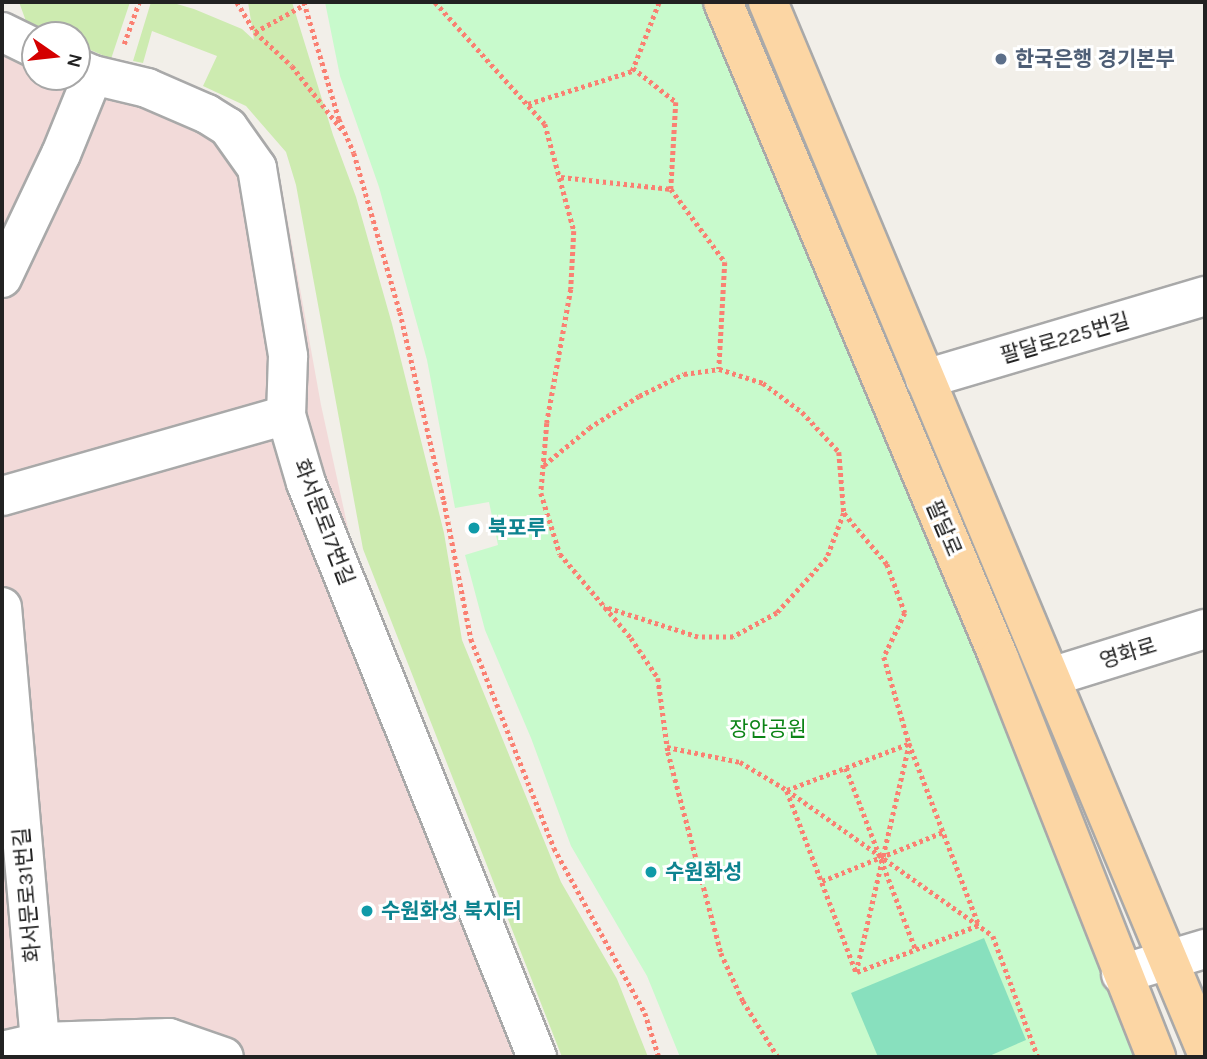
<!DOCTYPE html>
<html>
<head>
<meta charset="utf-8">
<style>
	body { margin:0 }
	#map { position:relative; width:1207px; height:1059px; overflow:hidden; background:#f2efe9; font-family:Karla,"Noto Sans KR",sans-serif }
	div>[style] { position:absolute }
	.commercial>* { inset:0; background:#f2dad9 }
	.grass>* { inset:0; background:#cdebb0 }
	.park>* { inset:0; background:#c8facc }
	.pitch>* { inset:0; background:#88e0be }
	.path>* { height:4.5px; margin-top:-2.25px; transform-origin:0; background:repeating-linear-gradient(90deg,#fa8072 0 3.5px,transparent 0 7px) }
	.roads { filter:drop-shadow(2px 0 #a9a9a9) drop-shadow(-2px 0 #a9a9a9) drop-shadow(0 2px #a9a9a9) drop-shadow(0 -2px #a9a9a9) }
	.minor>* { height:38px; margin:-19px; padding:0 19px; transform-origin:19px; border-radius:19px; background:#fff }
	.major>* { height:38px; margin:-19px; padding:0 19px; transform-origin:19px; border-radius:19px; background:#fcd6a4 }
	.dots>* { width:19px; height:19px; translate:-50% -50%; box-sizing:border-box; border:4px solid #fff; border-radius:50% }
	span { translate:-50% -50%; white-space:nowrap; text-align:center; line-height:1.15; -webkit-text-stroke:6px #fff; paint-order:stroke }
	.service-label { font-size:21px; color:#4e5e75; font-weight:700 }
	.left { translate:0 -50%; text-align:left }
	.street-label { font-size:21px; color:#222 }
	.culture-label { font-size:21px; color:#0d838f; font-weight:700 }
	.park-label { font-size:21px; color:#0c8416 }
	.frame { position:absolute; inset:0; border:4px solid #222; pointer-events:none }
	.north { position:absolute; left:21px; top:21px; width:70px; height:70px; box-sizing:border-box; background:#fff; border:2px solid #a7a7a7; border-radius:50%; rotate:104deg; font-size:19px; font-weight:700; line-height:28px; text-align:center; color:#222 }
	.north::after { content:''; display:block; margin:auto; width:24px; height:32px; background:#d40000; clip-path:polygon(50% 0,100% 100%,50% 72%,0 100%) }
</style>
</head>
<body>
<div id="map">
	<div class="commercial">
		<i style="clip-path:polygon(2px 16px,35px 35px,35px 77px,77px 77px,77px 47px,243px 117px,277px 161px,321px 405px,349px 533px,385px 644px,549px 1057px,2px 1057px)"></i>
	</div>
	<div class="grass">
		<i style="clip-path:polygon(19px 2px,130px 2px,111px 59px,77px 44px,77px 35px,54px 35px,27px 24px)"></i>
		<i style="clip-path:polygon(151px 2px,170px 2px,194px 9px,242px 29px,254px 40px,248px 2px,292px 2px,333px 135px,356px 197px,392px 324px,444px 533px,462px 640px,561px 882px,617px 979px,648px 1057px,562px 1057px,363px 549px,296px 185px,286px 152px,246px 106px,203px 86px,217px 56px,152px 31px,143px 63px,133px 61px)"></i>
	</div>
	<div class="park">
		<i style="clip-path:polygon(325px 2px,710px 2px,790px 188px,1140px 1057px,680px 1057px,647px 976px,571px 846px,531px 738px,485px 630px,465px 555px,498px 545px,489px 502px,455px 508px,427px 360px,379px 187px,340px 76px)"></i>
	</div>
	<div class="pitch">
		<i style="clip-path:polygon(984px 938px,1026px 1040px,987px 1057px,878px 1057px,851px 993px)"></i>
	</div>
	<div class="path">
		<i style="left:237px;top:2px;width:35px;rotate:59deg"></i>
		<i style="left:255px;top:32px;width:50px;rotate:42.6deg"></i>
		<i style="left:292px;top:66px;width:83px;rotate:51.9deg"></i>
		<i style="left:304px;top:2px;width:122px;rotate:73.3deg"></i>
		<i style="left:339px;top:119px;width:37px;rotate:66deg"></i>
		<i style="left:354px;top:153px;width:166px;rotate:73.9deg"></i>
		<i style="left:400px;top:312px;width:194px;rotate:76.9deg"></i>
		<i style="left:444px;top:501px;width:141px;rotate:78.9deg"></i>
		<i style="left:471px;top:639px;width:225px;rotate:68.3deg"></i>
		<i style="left:554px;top:848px;width:188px;rotate:61.1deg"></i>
		<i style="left:645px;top:1013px;width:46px;rotate:72.3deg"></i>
		<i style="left:435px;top:2px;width:164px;rotate:48deg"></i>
		<i style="left:545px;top:124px;width:111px;rotate:74.8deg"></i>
		<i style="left:574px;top:231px;width:58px;rotate:93deg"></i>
		<i style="left:571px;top:289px;width:136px;rotate:100.2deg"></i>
		<i style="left:547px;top:423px;width:70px;rotate:94.9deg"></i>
		<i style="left:541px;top:493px;width:64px;rotate:72.7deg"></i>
		<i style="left:560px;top:554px;width:110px;rotate:49.8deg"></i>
		<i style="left:631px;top:638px;width:48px;rotate:56deg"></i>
		<i style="left:658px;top:678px;width:75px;rotate:82.3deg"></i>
		<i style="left:668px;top:752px;width:208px;rotate:75.2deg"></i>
		<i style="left:721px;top:953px;width:53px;rotate:65.4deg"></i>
		<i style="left:743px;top:1001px;width:66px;rotate:58deg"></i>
		<i style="left:255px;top:32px;width:56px;rotate:-28.9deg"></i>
		<i style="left:124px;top:44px;width:45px;rotate:-70.3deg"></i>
		<i style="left:633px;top:68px;width:55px;rotate:38.3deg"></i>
		<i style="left:676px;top:102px;width:87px;rotate:93.3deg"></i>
		<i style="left:671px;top:189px;width:91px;rotate:53.5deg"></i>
		<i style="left:725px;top:262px;width:107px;rotate:93.2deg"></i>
		<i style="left:528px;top:104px;width:109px;rotate:-17.6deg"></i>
		<i style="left:632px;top:71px;width:74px;rotate:-68.6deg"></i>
		<i style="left:561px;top:177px;width:111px;rotate:6.2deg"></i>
		<i style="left:544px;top:465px;width:58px;rotate:-39.4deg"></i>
		<i style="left:589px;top:428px;width:59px;rotate:-32.6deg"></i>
		<i style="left:639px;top:396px;width:50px;rotate:-26.1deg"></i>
		<i style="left:684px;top:374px;width:35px;rotate:-8deg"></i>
		<i style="left:719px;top:369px;width:46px;rotate:17.7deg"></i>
		<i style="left:763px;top:383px;width:49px;rotate:36.6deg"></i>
		<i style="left:802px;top:412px;width:54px;rotate:47.2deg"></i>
		<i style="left:839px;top:452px;width:61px;rotate:85.3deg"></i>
		<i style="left:844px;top:513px;width:48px;rotate:110.7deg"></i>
		<i style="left:827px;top:558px;width:74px;rotate:132.3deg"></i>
		<i style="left:777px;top:613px;width:50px;rotate:151.4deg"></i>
		<i style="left:733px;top:637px;width:35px;rotate:180deg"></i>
		<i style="left:698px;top:637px;width:99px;rotate:-162.3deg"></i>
		<i style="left:844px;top:513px;width:67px;rotate:49.9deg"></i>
		<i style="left:887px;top:564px;width:52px;rotate:69.8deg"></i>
		<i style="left:905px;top:613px;width:49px;rotate:115.5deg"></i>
		<i style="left:884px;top:657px;width:90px;rotate:73.8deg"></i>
		<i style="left:909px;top:743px;width:193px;rotate:69deg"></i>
		<i style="left:667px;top:747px;width:75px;rotate:11.6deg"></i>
		<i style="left:740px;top:762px;width:55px;rotate:30.8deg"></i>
		<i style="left:787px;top:790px;width:252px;rotate:35.3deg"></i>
		<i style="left:993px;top:936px;width:129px;rotate:69.6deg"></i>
		<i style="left:846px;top:768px;width:195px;rotate:69deg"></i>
		<i style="left:787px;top:790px;width:129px;rotate:-20.8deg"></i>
		<i style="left:787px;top:791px;width:194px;rotate:69.1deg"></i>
		<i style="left:822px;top:881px;width:131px;rotate:-22deg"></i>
		<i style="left:856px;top:972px;width:234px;rotate:-76.9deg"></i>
		<i style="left:857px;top:972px;width:131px;rotate:-21.1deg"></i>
	</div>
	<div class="roads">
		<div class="minor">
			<i style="left:2px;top:32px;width:37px;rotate:26deg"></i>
			<i style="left:77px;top:68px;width:17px;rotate:24deg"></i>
			<i style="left:93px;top:75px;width:56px;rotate:13.5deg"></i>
			<i style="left:147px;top:88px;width:65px;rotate:23.4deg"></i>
			<i style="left:207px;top:114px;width:25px;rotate:32deg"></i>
			<i style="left:228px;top:127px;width:50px;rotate:54.7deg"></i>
			<i style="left:257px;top:168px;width:191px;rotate:80.6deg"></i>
			<i style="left:288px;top:356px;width:59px;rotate:91.9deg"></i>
			<i style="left:286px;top:415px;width:71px;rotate:73.6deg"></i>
			<i style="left:306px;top:483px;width:619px;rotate:68.08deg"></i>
			<i style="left:2px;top:278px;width:137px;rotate:-64.6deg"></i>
			<i style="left:61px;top:154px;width:85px;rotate:-67.9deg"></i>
			<i style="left:925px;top:379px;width:292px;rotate:-16.5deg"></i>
			<i style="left:2px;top:496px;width:295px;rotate:-15.9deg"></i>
			<i style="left:2px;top:607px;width:452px;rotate:85deg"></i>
			<i style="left:1051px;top:677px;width:161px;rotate:-17.3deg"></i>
			<i style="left:1121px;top:974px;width:88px;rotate:-16.6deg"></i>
			<i style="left:2px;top:1051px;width:39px;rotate:-13deg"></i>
			<i style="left:40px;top:1042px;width:129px;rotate:-1.8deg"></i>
			<i style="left:169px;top:1038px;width:58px;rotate:19.1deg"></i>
		</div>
		<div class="major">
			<i style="left:723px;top:2px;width:712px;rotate:67.18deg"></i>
			<i style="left:999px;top:658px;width:429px;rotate:68.5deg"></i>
			<i style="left:768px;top:2px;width:1134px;rotate:67.33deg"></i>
		</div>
	</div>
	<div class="dots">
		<i style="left:1001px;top:59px;background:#5c6f8a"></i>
		<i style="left:474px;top:528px;background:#0f9aa8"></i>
		<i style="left:651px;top:872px;background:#0f9aa8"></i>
		<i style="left:367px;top:911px;background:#0f9aa8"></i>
	</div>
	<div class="service-label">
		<span class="left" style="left:1015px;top:59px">한국은행 경기본부</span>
	</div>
	<div class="street-label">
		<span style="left:1065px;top:338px;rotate:-16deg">팔달로225번길</span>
		<span style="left:324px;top:522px;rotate:69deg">화서문로17번길</span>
		<span style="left:944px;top:528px;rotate:67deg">팔달로</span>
		<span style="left:1128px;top:653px;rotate:-17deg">영화로</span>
		<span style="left:27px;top:895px;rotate:-95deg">화서문로31번길</span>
	</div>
	<div class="culture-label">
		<span class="left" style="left:488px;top:528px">북포루</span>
		<span class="left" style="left:665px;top:872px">수원화성</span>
		<span class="left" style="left:381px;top:911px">수원화성 북지터</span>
	</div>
	<div class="park-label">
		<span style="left:768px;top:729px">장안공원</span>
	</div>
	<div class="frame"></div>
	<div class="north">N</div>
</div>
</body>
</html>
